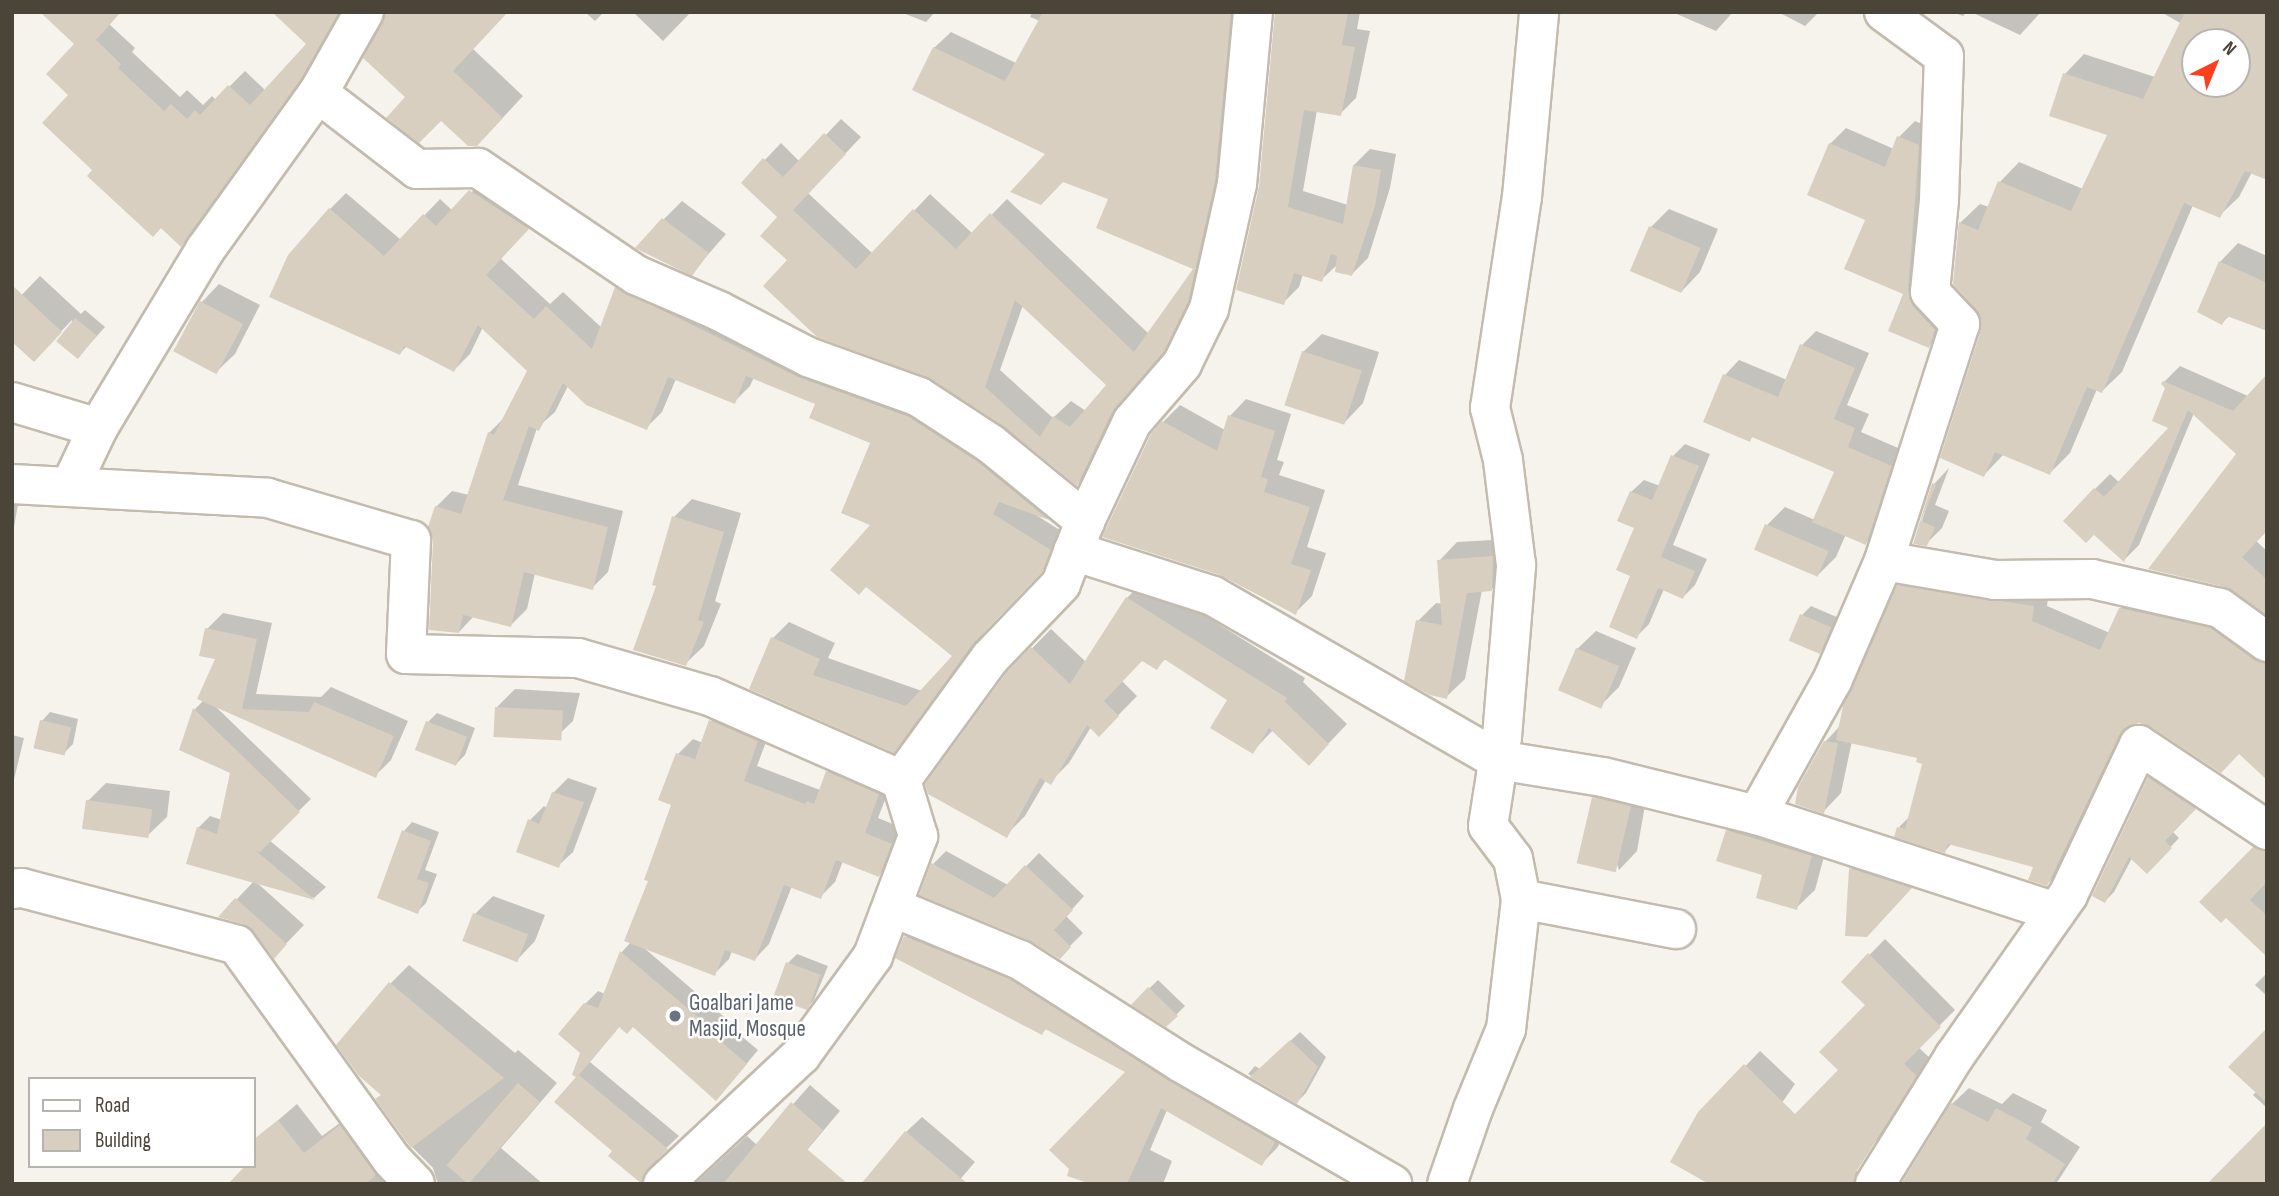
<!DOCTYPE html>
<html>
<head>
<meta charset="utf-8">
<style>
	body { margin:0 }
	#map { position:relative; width:2279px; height:1196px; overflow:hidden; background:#f6f3ec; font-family:"Sofia Sans Condensed",sans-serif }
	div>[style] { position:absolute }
	.shadow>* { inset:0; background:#0003 }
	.building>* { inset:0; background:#d8cfc1; transform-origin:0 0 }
	.roads { filter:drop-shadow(2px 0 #c2bbae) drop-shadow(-2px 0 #c2bbae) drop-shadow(0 2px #c2bbae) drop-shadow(0 -2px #c2bbae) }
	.minor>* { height:38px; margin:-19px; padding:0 19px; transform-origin:19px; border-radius:19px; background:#fff }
	.dots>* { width:19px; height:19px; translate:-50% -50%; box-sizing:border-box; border:4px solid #fff; border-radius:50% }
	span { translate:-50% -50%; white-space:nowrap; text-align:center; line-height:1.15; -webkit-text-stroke:5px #fff; paint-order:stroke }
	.worship-label { font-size:23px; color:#5b616d }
	.left { translate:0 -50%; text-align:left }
	.frame { position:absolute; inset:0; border:14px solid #4b4439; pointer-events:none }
	.legend { position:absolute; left:28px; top:1077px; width:228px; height:91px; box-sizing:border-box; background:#fff; border:2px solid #b7b4b0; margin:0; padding:9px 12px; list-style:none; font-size:21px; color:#4b4439 }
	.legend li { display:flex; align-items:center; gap:14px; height:35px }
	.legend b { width:35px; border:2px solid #b7b4b0 }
	.north { position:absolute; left:2181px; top:28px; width:70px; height:70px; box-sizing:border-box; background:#fff; border:2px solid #b7b4b0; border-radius:50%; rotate:43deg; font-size:19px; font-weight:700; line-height:28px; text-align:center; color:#4b4439 }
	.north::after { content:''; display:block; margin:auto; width:24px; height:32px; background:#fc3f1d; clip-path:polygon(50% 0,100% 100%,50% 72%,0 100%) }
</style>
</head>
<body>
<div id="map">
	<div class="shadow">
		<i style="clip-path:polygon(284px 12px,344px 12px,314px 64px,196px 230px,181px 245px,95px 170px,71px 95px,76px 44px,109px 24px,135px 48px,132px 52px,180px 97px,187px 90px,203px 105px,212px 96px,216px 100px,245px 71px,265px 90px,309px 44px)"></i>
		<i style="clip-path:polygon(585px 12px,604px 12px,595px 21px)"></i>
		<i style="clip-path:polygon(633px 12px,691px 12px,663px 41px)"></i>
		<i style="clip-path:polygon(900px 12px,935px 12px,926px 22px)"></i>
		<i style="clip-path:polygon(evenodd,1032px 12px,1245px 12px,1204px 284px,1179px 334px,1128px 394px,1093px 468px,1077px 484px,789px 260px,780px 217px,743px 183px,781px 143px,800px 162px,841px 119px,861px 137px,808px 193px,873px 254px,930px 194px,973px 234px,1007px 199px,1149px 334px,1196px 268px,1099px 227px,1111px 198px,1048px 153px,934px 48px,951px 32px,1016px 63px,1040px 21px,1030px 17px,1032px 12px,1023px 305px,1108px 385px,1086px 411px,1071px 401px,1053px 418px,1000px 370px,1023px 305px)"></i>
		<i style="clip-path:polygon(1276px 12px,1360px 12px,1357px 29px,1370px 31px,1356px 98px,1340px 114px,1317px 110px,1303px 191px,1348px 205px,1354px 165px,1370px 149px,1396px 154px,1390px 188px,1368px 258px,1352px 274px,1338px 264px,1321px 280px,1303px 274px,1299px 287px,1283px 303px,1260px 186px)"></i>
		<i style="clip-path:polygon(1672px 12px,1733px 12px,1716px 31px)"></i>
		<i style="clip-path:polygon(1778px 12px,1819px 12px,1805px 26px)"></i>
		<i style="clip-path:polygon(1952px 12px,1967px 12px,1963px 16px)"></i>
		<i style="clip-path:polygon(1971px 12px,2041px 12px,2020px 35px)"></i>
		<i style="clip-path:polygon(evenodd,2161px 12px,2267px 12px,2252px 172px,2239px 197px,2219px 216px,2193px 205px,2122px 372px,2102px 391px,2097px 389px,2070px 453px,2050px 473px,2003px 455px,1984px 475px,1983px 318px,1960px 223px,1980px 204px,1989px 207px,2000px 182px,2019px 162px,2083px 189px,2110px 134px,2065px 74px,2084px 54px,2155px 77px,2182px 24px,2161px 12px,2195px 42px,2237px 42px,2237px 84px,2195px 84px,2195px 42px)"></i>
		<i style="clip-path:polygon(473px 49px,523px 96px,498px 123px,389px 118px)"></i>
		<i style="clip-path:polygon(1915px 121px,1934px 129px,1945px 330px,1929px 346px,1830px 144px,1846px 128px,1894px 149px,1899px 137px)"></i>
		<i style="clip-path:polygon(489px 175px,543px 212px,500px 258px,550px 304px,563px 292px,602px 328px,617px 288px,633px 272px,926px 401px,1064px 503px,1049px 518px,1036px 515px,1066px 534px,1058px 554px,988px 627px,910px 735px,893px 751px,773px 638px,789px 622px,835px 643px,828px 658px,922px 691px,954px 656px,873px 524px,872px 442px,817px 403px,754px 377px,750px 386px,734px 402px,676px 379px,662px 412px,646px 428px,568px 386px,555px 412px,537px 428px,518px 485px,623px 511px,608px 572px,592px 588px,535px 573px,527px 609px,511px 625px,474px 616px,459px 632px,436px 507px,452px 491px,469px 495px,489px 433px,505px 417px,529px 370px,483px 327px,470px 354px,454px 370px,407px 346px,400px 353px,330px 209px,346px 193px,401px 240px,440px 199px,453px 211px)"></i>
		<i style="clip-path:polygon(682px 201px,726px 234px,692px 273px,664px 219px)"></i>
		<i style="clip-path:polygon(1669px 209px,1718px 229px,1700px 272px,1682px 291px,1651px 227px)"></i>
		<i style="clip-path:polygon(2238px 243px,2267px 256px,2267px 329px,2230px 315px,2222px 323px,2220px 262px)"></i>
		<i style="clip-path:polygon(40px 276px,81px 314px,85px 310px,105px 327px,78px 357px,72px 320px,52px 341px,12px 305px)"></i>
		<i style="clip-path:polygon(219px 284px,260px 305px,235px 354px,216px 372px,201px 303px)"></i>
		<i style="clip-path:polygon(1816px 331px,1869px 353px,1847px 405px,1869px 414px,1861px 432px,1905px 451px,1880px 528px,1866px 543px,1846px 534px,1836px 557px,1818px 575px,1767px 525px,1785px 507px,1815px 520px,1836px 471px,1753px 436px,1749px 440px,1705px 421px,1725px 375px,1739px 360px,1787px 380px,1802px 345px)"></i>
		<i style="clip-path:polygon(1322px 334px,1379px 352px,1363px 403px,1345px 422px,1303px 352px)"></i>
		<i style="clip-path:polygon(2180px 366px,2257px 400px,2256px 541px,2267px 551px,2267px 615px,2234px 589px,2238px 454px,2194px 413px,2139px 545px,2124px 560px,2095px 489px,2110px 474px,2120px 483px,2171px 427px,2164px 382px)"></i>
		<i style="clip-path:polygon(1246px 399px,1291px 414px,1277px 460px,1284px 462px,1279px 475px,1325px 490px,1307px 547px,1326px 553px,1312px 596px,1295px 613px,1254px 592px,1163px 422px,1180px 405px,1225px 430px,1230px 416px)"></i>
		<i style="clip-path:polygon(1685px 444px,1710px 454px,1673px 545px,1707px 559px,1695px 585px,1683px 597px,1664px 589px,1649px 624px,1636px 637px,1632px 575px,1636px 527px,1631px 492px,1644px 480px,1660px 486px,1673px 456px)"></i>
		<i style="clip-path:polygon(1949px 468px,1935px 505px,1949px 511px,1942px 528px,1926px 544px,1915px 542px,1934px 484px)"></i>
		<i style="clip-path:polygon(692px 499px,741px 513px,715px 601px,721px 604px,704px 646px,685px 664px,658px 585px,674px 517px)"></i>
		<i style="clip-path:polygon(12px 503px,18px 504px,12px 539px)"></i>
		<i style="clip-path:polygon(1511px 539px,1510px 571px,1491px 590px,1482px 590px,1465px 679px,1446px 697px,1418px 621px,1436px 603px,1442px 604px,1439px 561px,1457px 542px)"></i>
		<i style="clip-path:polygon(1914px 571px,2049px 591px,2047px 606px,2110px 633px,2120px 609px,2136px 593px,2267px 643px,2267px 777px,2240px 752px,2139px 721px,2132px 724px,2062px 869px,2047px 884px,2036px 866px,1952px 843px,1945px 851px,1899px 827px,1910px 816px,1925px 763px,1919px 757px,1852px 741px,1841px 793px,1823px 812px,1825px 742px,1840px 726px,1899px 586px)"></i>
		<i style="clip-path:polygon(1146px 579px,1305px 678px,1303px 682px,1347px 724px,1328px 744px,1273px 730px,1252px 752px,1229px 699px,1166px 658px,1157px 668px,1143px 659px,1122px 681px,1137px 696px,1099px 735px,1091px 727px,1069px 763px,1050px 782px,1046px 780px,1025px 816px,1006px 835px,1008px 673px,1051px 629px,1086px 662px,1127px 598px)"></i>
		<i style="clip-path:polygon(1811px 606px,1839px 618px,1828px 643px,1820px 652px,1802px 615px)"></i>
		<i style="clip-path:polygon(223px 613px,272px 623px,256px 694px,321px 697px,331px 687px,408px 721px,391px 760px,375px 776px,214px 705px,311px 799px,269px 840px,326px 887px,314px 898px,255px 881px,304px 925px,274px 956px,255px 930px,243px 922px,221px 916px,254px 881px,198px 828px,210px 816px,222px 820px,232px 772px,181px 749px,195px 709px,204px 700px,218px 658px,207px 629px)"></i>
		<i style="clip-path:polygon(1596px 631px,1636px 648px,1619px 687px,1600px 706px,1577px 649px)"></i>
		<i style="clip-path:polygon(515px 689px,580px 693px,573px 721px,554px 739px,497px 707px)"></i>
		<i style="clip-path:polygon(726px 706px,772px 726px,757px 766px,820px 790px,827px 772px,842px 757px,893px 779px,878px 818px,905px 829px,894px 860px,879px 875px,843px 861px,835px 882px,820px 897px,792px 886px,769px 944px,755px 959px,732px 951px,729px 959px,714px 974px,643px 947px,730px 1022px,728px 1025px,758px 1050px,728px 1086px,633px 1025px,620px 1026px,590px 1062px,679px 1136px,659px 1155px,654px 1170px,642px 1182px,614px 1150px,578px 1077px,585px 1004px,598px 991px,605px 994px,622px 952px,631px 942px,673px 804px,660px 799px,678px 754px,693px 739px,703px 743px,711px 721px)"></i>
		<i style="clip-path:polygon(50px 712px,78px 719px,73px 744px,64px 753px,42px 721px)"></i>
		<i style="clip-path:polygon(437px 713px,475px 728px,465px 755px,456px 764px,428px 722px)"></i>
		<i style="clip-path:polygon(12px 735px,24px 738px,12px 788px)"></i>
		<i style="clip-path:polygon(2158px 770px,2203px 800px,2172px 831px,2179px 838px,2147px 872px,2132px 858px,2114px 892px,2105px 901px,2149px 778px)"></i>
		<i style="clip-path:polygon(568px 778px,597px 788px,573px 852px,558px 866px,530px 820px,544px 806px,547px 808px,553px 793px)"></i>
		<i style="clip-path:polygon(1612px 780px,1648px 788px,1637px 851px,1619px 870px,1594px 798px)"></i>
		<i style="clip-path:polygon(106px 783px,170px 791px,167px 817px,148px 835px,88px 801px)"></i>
		<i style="clip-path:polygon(1745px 812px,1829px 838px,1815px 890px,1796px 908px,1727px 831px)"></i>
		<i style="clip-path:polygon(412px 822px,439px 832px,425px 870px,437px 874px,426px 903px,417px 912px,379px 897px,404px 831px)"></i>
		<i style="clip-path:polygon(2267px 836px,2267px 954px,2226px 915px,2201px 902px)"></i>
		<i style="clip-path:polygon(946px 851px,1008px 885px,1039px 853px,1084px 896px,1066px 916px,1083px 933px,1059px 957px,933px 864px)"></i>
		<i style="clip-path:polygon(1860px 860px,1919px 879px,1875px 926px,1851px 869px)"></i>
		<i style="clip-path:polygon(493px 896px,545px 915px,535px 941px,517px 960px,475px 914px)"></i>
		<i style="clip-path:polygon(921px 921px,1290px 1126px,1277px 1148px,1262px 1163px,1167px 1110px,1150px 1150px,1172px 1161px,1163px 1184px,1095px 1184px,1128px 1071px,1047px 1028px,1042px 1033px,898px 958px,906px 937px)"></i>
		<i style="clip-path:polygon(1885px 939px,1955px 1010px,1918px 1047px,1931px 1059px,1887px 1130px,1872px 1145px,1868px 1005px,1843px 982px)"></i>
		<i style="clip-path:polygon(797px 954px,828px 966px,814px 1000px,806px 1009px,788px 963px)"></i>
		<i style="clip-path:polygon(409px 965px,515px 1053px,518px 1050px,557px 1083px,501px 1148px,543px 1184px,438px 1184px,433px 1168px,410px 1145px,383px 1094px,391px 983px)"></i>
		<i style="clip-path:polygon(2267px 973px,2267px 996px,2255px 985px)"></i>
		<i style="clip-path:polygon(1158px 980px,1185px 1006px,1166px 1025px,1133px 1004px)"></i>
		<i style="clip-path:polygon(2267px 1030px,2267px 1108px,2253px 1095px,2257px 1091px)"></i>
		<i style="clip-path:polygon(1300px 1032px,1326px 1057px,1306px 1093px,1297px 1102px,1248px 1074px,1255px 1066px,1260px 1069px)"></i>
		<i style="clip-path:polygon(1760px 1051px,1795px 1084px,1777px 1110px,1873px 1184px,1712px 1184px,1700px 1113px)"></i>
		<i style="clip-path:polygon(810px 1085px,840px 1111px,802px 1156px,751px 1184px,695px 1184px,747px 1136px,757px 1145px)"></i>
		<i style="clip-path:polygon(1969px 1088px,2002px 1104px,2013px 1093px,2047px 1110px,2041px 1122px,2080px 1147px,2056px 1184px,1931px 1184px,1952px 1104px)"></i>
		<i style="clip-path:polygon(297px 1104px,322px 1136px,359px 1109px,421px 1184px,338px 1184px,254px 1166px,254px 1159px,261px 1152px,254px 1141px)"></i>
		<i style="clip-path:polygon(922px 1117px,975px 1162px,956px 1184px,906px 1132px)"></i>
	</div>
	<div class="building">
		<i style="clip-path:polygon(40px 12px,121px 12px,96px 40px,121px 64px,118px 68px,164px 111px,171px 104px,187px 119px,195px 110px,200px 115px,228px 85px,250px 105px,306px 44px,272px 12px,339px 12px,300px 81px,181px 247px,161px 228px,153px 237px,87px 176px,92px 170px,42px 123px,68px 95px,46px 74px,74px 44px)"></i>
		<i style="clip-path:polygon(386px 12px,508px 12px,453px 71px,503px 118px,477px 146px,468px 146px,441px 121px,419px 143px,386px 118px,405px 97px,363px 58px)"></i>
		<i style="clip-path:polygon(evenodd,1043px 12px,1231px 12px,1215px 181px,1188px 302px,1164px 352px,1112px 412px,1077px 486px,1005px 427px,931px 379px,817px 337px,763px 286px,787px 260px,760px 236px,777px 217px,741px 183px,763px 158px,783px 177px,824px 133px,846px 154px,793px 210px,856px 269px,913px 209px,956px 249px,990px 213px,1134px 352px,1193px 269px,1096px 228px,1108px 199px,1063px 182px,1041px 205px,1010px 192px,1045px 154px,912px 90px,933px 47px,1005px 81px,1043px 12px,1015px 300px,1106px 385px,1070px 427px,1053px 416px,1040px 437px,985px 387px,1015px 300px)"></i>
		<i style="clip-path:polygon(1275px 12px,1348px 12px,1342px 45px,1355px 47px,1341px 116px,1304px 110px,1288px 207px,1343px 224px,1353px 165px,1381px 170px,1375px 206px,1352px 276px,1335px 272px,1337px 256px,1331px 254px,1322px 282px,1294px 273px,1284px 305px,1236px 290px,1259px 186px)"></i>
		<i style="clip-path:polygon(evenodd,2185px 12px,2267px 12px,2267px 180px,2245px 171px,2220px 218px,2184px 203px,2102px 393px,2087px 387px,2050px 475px,1995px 452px,1984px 477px,1940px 458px,1981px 330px,1981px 319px,1976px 310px,1953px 284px,1959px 222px,1978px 230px,1998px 181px,2071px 211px,2107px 135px,2049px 116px,2063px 73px,2143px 99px,2185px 12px,2195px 42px,2237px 42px,2237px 84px,2195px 84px,2195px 42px)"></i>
		<i style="clip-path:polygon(1897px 136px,1919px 145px,1908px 290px,1914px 307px,1935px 330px,1929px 348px,1888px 331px,1903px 294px,1844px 269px,1865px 220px,1807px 195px,1829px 143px,1885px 167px)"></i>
		<i style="clip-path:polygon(469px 190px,529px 229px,486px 275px,534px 319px,546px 306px,592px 349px,615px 287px,798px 377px,909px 417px,978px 462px,1049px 520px,999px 502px,993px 514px,1051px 550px,1042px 572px,972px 645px,894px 753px,749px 689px,771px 637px,820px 659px,813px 675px,906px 706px,952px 656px,866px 587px,859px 595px,830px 570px,870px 525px,841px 513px,870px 443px,809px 418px,815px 404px,746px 376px,735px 404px,668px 377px,647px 430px,586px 405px,563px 383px,539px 431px,529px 426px,503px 500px,608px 527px,593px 590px,524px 572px,511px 627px,463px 615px,459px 633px,429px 630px,433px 541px,428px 527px,435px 506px,461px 514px,488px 432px,494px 435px,527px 371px,478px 325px,454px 372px,404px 346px,400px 355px,269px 297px,288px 255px,329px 208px,384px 256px,423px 214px,436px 226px)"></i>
		<i style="clip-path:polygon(662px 218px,709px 253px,692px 276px,635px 248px)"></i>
		<i style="left:1649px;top:226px;width:56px;height:49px;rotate:23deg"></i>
		<i style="clip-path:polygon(2219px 261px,2267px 283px,2267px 331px,2227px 316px,2222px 325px,2197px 312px)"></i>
		<i style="clip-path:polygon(12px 285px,62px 332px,34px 362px,12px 342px)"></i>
		<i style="left:200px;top:301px;width:49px;height:57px;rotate:28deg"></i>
		<i style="left:75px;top:318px;width:28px;height:30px;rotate:39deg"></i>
		<i style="clip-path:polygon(1800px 344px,1855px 368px,1834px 419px,1855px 428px,1848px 447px,1892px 466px,1866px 545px,1812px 522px,1834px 472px,1752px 437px,1750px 442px,1703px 422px,1723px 374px,1778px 397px)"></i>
		<i style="left:1302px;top:351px;width:63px;height:57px;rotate:18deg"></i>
		<i style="clip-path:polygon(2267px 374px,2267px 531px,2242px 557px,2267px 580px,2267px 615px,2225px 587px,2148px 569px,2236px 454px,2188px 410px,2124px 562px,2094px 535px,2086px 543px,2063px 521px,2094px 488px,2104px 497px,2168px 428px,2152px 421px,2165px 388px,2161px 384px,2163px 381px,2233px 411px)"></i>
		<i style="clip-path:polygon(1228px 415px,1275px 431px,1261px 477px,1268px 479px,1264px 492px,1310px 507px,1291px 564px,1311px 570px,1296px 615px,1220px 575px,1102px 537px,1151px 434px,1162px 421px,1217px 451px)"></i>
		<i style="clip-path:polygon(1671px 455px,1699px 466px,1661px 557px,1695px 571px,1683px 599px,1658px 588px,1637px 639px,1609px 627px,1630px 576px,1616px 570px,1634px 528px,1617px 521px,1630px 491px,1652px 500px)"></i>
		<i style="clip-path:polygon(1932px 483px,1936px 485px,1921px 521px,1935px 527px,1927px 546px,1913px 544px)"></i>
		<i style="clip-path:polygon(672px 516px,724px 532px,698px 620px,704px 622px,686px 666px,633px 650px,656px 586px,652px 585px)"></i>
		<i style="left:1765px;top:524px;width:69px;height:28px;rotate:23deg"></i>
		<i style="clip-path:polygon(1493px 556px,1492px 591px,1467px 593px,1447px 699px,1430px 695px,1404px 681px,1416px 620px,1442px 625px,1437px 560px)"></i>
		<i style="clip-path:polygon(1897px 585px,2034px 606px,2032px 621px,2100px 650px,2119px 608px,2211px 628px,2254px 660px,2267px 664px,2267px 780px,2239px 754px,2221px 773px,2151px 727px,2139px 723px,2127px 727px,2119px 736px,2047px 886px,2028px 880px,2033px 867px,1948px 844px,1945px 853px,1894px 837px,1897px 827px,1905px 829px,1922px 764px,1916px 762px,1917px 758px,1836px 740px,1843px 706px)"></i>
		<i style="clip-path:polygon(1126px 597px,1287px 698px,1285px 702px,1329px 744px,1309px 766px,1269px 728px,1253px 754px,1210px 728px,1227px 700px,1164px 659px,1157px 670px,1142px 661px,1104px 701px,1119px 716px,1099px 737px,1087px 725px,1051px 785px,1040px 778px,1007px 838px,928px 794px,925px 784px,1007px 672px,1031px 647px,1070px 684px)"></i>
		<i style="left:1800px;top:614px;width:34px;height:29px;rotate:23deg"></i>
		<i style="clip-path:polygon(205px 628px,257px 639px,242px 709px,309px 712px,314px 702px,394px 736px,376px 778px,197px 699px,215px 659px,199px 656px)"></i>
		<i style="left:1576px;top:648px;width:47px;height:46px;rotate:23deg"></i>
		<i style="left:495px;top:707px;width:68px;height:30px;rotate:3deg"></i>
		<i style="clip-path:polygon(193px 708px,300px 812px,260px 852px,256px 851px,315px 900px,186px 864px,197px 827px,217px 834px,230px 773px,179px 750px)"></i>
		<i style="left:40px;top:720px;width:32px;height:29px;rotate:13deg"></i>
		<i style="clip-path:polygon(709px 720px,758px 741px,744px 781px,805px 804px,807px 801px,814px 804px,826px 771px,879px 794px,865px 833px,892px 844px,879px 877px,836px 860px,821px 899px,784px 885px,755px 961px,725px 950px,715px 976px,624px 941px,648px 881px,644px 880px,671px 805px,658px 800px,676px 753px,695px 759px)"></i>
		<i style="left:426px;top:721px;width:44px;height:31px;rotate:21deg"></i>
		<i style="clip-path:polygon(1824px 741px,1838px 743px,1824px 814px,1795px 804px,1798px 787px)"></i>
		<i style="clip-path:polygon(2148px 777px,2196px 809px,2165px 841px,2172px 848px,2147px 874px,2129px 857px,2105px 903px,2092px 896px)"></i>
		<i style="clip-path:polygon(552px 792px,584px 802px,559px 868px,516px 852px,528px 819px,539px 824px)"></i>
		<i style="left:1592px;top:797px;width:40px;height:68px;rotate:13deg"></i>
		<i style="left:86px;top:800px;width:67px;height:29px;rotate:8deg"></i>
		<i style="clip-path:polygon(402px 830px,431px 841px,417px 879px,429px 883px,418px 914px,377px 898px)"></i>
		<i style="clip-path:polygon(1726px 830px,1812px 856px,1797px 910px,1756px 898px,1762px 875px,1716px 861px)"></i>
		<i style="clip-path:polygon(2253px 847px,2267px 852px,2267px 882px,2250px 900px,2267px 916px,2267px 957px,2226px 918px,2221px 923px,2199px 902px)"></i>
		<i style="clip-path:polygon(931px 863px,994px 898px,1025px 865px,1073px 910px,1054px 930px,1071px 947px,1060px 959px,1028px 940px,919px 895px)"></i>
		<i style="clip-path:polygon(1849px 868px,1912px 888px,1867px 937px,1845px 936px)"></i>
		<i style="clip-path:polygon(235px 898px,287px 944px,274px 959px,254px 932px,243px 924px,218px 917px)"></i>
		<i style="left:473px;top:913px;width:59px;height:30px;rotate:21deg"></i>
		<i style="clip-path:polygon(904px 936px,1010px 979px,1168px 1080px,1275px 1142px,1262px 1166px,1161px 1108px,1127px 1184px,1091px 1184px,1067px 1176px,1069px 1169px,1049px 1150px,1125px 1072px,1045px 1029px,1042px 1035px,895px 958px)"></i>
		<i style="clip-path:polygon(620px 951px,719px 1035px,717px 1038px,747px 1064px,716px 1101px,633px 1027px,627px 1034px,619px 1027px,579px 1075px,668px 1149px,648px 1169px,642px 1184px,608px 1156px,612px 1151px,554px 1102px,576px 1077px,572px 1075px,580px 1053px,558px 1034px,584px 1003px,598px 1008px)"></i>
		<i style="clip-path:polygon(1868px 953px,1941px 1027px,1904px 1064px,1917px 1076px,1856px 1172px,1853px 1184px,1709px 1184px,1670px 1162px,1698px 1112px,1744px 1064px,1795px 1114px,1838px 1070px,1819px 1052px,1865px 1005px,1841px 982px)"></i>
		<i style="left:786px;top:962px;width:37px;height:38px;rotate:20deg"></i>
		<i style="clip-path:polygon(389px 982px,504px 1078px,411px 1148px,375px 1099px,381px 1095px,359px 1076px,336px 1045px)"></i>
		<i style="clip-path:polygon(1148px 987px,1178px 1016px,1166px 1027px,1131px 1005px)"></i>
		<i style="clip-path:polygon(2267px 1028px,2267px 1103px,2228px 1067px)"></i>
		<i style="clip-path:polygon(1290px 1040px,1318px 1067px,1297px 1104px,1245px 1074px,1250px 1077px)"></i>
		<i style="left:518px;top:1083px;width:29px;height:109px;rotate:41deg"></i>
		<i style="clip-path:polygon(791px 1102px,823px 1130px,807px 1149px,848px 1184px,723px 1184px)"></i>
		<i style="clip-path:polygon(1951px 1103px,1988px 1122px,1996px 1108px,2032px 1127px,2026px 1139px,2065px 1164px,2052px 1184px,1901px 1184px)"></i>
		<i style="clip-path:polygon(278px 1120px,304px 1153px,340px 1125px,376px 1175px,365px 1184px,228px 1184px,245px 1166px,254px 1166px,254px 1139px)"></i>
		<i style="clip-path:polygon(2267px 1123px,2267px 1184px,2207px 1184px)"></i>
		<i style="clip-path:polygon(905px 1131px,968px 1184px,861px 1184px)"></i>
	</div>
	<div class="roads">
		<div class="minor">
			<i style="left:1884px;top:12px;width:74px;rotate:36.3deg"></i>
			<i style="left:1944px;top:56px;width:144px;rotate:92deg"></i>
			<i style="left:1939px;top:200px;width:92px;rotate:95.6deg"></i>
			<i style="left:1930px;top:292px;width:44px;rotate:46.8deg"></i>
			<i style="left:1960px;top:324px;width:249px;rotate:107.8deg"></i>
			<i style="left:1884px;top:561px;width:113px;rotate:9.7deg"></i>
			<i style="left:1995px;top:580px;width:97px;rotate:-0.6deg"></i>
			<i style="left:2092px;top:579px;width:131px;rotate:12.8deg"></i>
			<i style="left:2220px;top:608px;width:58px;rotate:35.9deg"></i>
			<i style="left:318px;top:93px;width:125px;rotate:37.5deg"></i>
			<i style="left:417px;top:169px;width:61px;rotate:-0.9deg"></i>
			<i style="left:478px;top:168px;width:191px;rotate:34.1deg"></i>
			<i style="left:636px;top:275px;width:90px;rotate:23.4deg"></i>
			<i style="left:719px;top:311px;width:100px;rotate:27.3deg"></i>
			<i style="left:808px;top:357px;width:118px;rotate:19.8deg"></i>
			<i style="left:919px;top:397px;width:86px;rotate:33.1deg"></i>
			<i style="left:991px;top:444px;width:122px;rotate:39.3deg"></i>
			<i style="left:1085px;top:521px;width:67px;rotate:110.9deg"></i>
			<i style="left:1061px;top:584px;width:103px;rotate:133.8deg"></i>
			<i style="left:990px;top:658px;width:151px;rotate:126.1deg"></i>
			<i style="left:12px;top:402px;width:90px;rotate:16.8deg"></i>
			<i style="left:98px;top:428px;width:65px;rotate:115.4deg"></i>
			<i style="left:98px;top:428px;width:208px;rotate:-59deg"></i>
			<i style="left:205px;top:250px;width:193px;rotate:-54.3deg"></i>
			<i style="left:318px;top:93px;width:93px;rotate:-60.4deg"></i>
			<i style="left:12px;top:484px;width:256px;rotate:3.1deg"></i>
			<i style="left:268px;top:498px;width:149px;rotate:16.4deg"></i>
			<i style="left:411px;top:540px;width:114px;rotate:92.5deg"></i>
			<i style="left:406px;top:654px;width:172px;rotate:1.3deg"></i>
			<i style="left:578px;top:658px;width:137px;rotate:16.1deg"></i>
			<i style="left:710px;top:696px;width:209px;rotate:23.7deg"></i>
			<i style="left:901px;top:780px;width:59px;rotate:73.1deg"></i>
			<i style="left:918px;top:836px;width:128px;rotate:110.6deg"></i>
			<i style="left:873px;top:956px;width:122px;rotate:126deg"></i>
			<i style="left:801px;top:1055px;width:189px;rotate:136.9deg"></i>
			<i style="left:1085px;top:521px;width:110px;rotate:-64.6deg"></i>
			<i style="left:1132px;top:422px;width:77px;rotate:-49.2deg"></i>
			<i style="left:1182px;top:364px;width:61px;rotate:-63.9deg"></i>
			<i style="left:1209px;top:309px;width:128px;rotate:-77.4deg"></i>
			<i style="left:1237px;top:184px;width:173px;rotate:-84.7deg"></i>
			<i style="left:1073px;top:551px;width:147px;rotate:17.8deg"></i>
			<i style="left:1213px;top:596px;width:329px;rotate:29.9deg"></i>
			<i style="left:1498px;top:760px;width:106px;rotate:9.2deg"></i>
			<i style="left:1603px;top:777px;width:159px;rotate:13.9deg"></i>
			<i style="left:1757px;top:815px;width:314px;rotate:18deg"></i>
			<i style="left:1757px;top:815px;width:154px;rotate:-60.8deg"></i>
			<i style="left:1832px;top:681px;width:131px;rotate:-66.6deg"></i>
			<i style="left:12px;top:889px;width:10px;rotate:-6deg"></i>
			<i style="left:22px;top:888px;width:222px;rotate:14.8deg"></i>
			<i style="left:237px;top:945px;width:265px;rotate:54.2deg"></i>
			<i style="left:392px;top:1160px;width:33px;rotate:46deg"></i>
			<i style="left:1521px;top:899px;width:158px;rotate:11deg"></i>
			<i style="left:892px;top:907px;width:139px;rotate:22.5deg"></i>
			<i style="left:1020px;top:960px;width:190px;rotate:32.5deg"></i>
			<i style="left:1180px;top:1062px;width:245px;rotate:29.9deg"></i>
			<i style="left:1447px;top:1184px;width:79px;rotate:-70.9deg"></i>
			<i style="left:1473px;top:1109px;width:87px;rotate:-67.6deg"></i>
			<i style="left:1506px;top:1029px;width:131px;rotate:-83.4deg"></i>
			<i style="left:1521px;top:899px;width:41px;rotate:-101.3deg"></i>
			<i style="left:1513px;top:859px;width:41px;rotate:-127.1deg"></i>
			<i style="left:1488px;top:826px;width:90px;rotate:-81.1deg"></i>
			<i style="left:1502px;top:737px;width:173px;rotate:-85.3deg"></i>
			<i style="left:1516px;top:565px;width:106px;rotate:-97.1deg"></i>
			<i style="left:1503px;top:460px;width:54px;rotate:-104deg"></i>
			<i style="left:1490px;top:408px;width:213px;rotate:-81.4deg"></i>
			<i style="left:1522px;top:197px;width:186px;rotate:-84.7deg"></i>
			<i style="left:1875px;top:1184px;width:150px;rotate:-58.1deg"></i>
			<i style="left:1954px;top:1057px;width:198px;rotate:-54.9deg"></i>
			<i style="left:2068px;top:895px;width:166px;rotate:-64.7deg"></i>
			<i style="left:2139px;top:745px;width:154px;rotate:33.6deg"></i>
		</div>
	</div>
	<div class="dots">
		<i style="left:675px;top:1016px;background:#6b7280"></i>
	</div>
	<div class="worship-label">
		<span class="left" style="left:689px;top:1016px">Goalbari Jame<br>Masjid, Mosque</span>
	</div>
	<div class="frame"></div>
	<ul class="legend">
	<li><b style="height:9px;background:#fff"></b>Road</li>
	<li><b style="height:19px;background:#d8cfc1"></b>Building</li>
	</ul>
	<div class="north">N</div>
</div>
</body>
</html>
